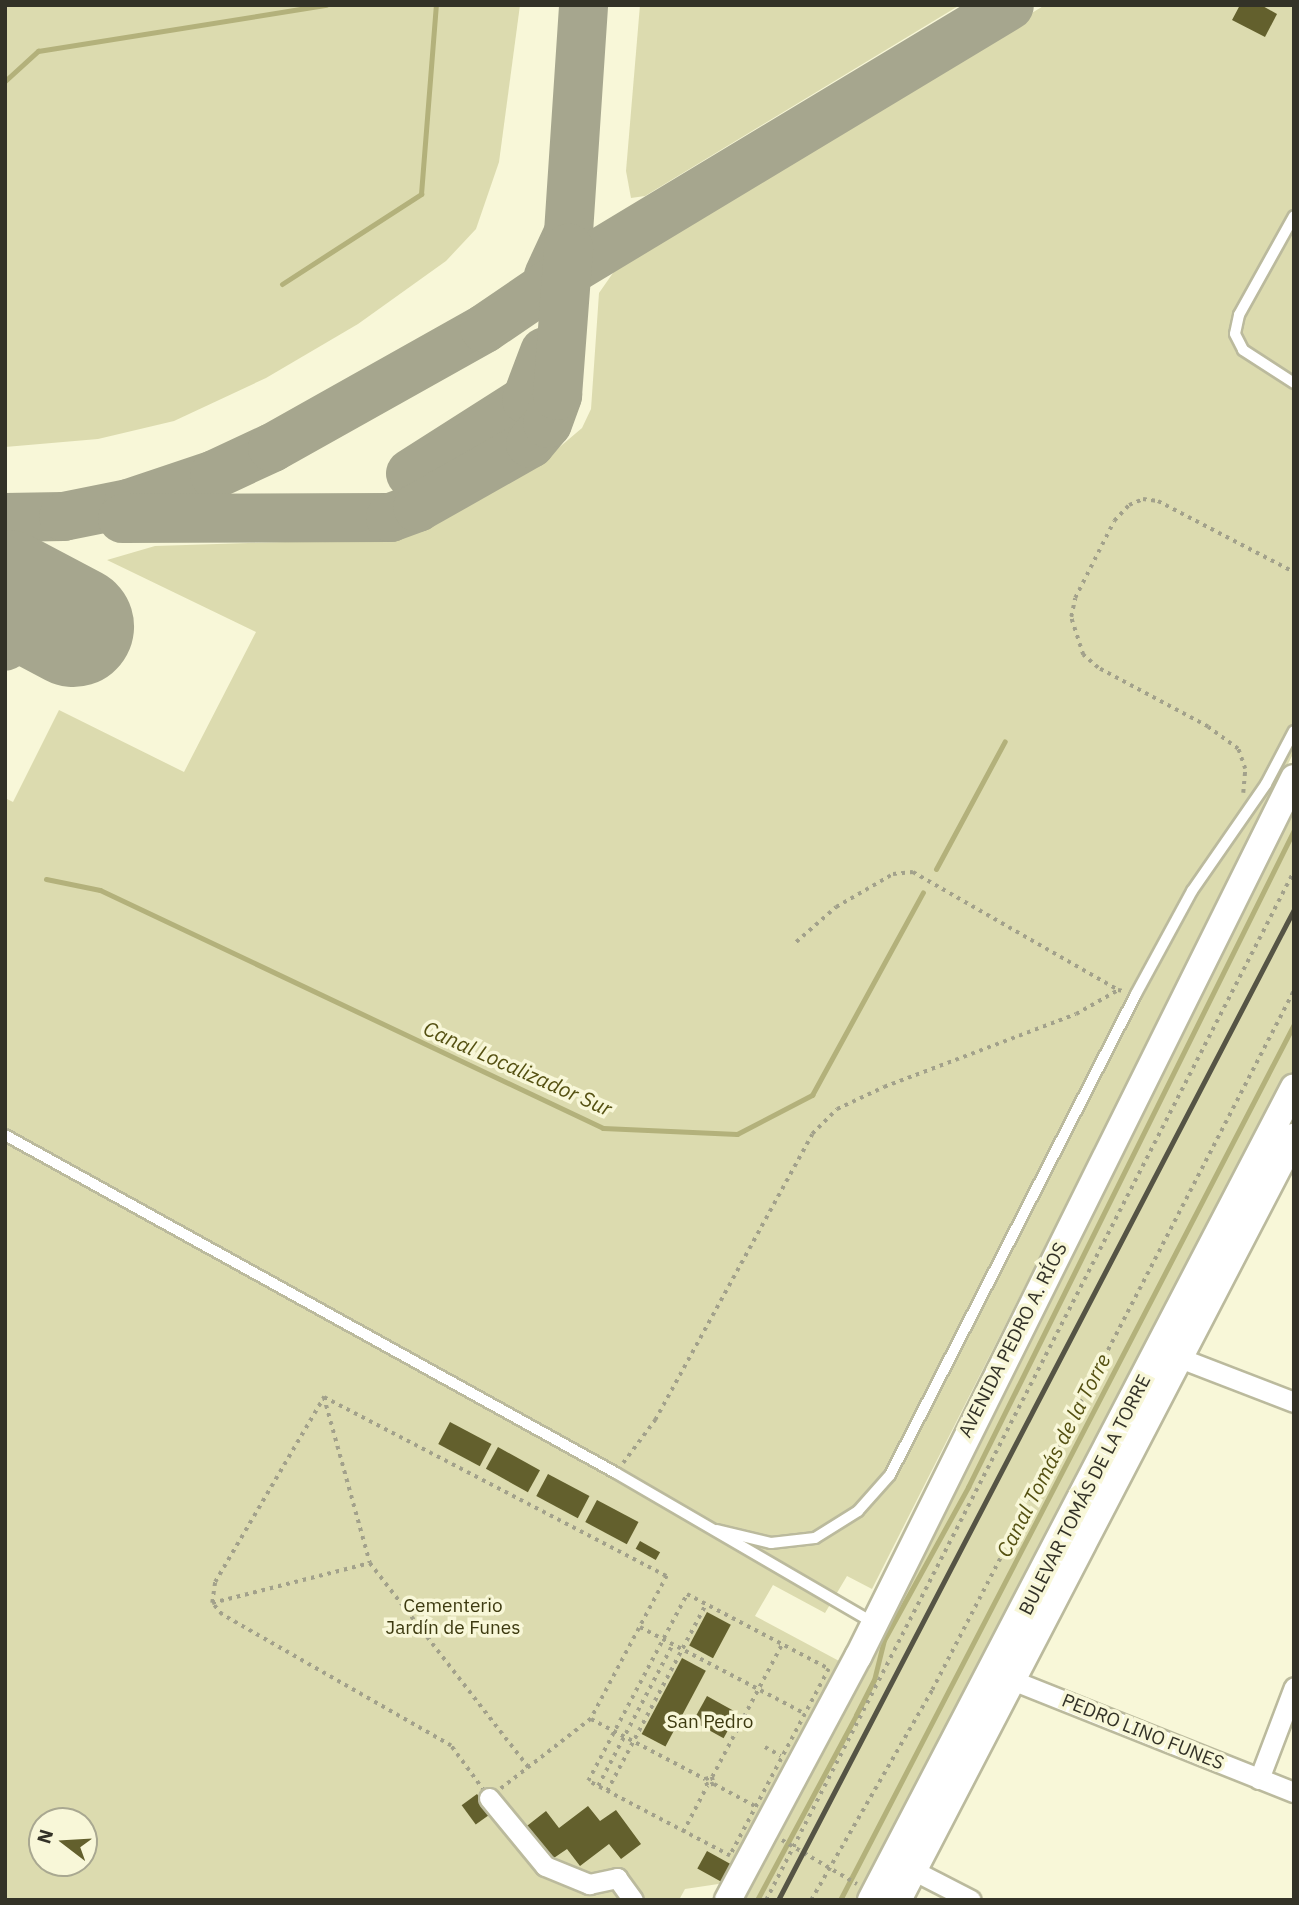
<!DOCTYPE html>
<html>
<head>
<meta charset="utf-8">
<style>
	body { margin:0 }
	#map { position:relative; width:1299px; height:1905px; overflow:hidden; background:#f8f7d8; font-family:"IBM Plex Sans",sans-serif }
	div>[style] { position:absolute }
	.green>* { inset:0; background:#dcdbaf }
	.stream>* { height:5px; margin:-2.5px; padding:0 2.5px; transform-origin:2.5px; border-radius:2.5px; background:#b3b17b }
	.taxiway>* { height:49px; margin:-24.5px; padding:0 24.5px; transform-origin:24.5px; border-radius:24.5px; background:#a6a68e }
	.runway>* { height:121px; margin:-60.5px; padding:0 60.5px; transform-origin:60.5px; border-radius:60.5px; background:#a6a68e }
	.building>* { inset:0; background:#63602d; transform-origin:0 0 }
	.path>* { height:3.5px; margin-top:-1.75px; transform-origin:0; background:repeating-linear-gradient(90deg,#a2a18b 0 3.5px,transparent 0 8.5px) }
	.roads { filter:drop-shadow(2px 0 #bbba9d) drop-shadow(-2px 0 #bbba9d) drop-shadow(0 2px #bbba9d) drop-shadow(0 -2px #bbba9d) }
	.lane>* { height:10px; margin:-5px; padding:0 5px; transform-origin:5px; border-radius:5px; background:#fff }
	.street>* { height:19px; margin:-9.5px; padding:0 9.5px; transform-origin:9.5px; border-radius:9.5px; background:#fff }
	.secondary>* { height:26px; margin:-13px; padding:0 13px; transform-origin:13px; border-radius:13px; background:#fff }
	.rail>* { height:5px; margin:-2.5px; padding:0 2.5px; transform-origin:2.5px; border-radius:2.5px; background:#555445 }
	span { translate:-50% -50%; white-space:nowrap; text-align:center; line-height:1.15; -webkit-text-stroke:7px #f8f7d8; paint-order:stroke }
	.street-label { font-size:19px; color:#333227 }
	.park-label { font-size:19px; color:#3d3a10 }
	.water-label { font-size:21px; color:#545011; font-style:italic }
	.frame { position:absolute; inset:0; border:7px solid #333227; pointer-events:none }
	.north { position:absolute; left:28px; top:1807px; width:70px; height:70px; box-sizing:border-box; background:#f8f7d8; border:2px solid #a9a891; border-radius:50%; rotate:287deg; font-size:19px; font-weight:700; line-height:28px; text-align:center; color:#333227 }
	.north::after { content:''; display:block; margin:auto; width:24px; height:32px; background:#63602d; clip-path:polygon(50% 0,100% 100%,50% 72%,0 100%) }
</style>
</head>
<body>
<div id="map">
	<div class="green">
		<i style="clip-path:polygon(5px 5px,520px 5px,499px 162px,476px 229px,446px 261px,358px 324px,266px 378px,174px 421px,98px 439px,5px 447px)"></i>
		<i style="clip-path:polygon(640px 5px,960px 5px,645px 196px,631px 198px,626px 171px)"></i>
		<i style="clip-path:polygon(evenodd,1045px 5px,1294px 5px,1294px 752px,872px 1589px,847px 1576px,825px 1613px,773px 1585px,755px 1616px,841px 1662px,725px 1883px,685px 1889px,679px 1900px,5px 1900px,5px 798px,13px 802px,59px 710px,184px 772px,256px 632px,107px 560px,155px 546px,379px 539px,409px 533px,549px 456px,582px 428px,591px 409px,599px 293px,622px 260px,1045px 5px,42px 1821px,84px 1821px,84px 1863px,42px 1863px,42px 1821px)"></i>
		<i style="clip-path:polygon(1294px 778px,1294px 1087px,871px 1900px,728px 1900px)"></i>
	</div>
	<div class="stream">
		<i style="left:5px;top:81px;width:45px;rotate:-42.3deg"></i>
		<i style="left:38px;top:51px;width:292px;rotate:-9.1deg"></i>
		<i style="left:282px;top:284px;width:166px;rotate:-32.9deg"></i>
		<i style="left:421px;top:194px;width:190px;rotate:-85.5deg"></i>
		<i style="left:936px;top:869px;width:145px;rotate:-61.7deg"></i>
		<i style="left:46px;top:879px;width:55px;rotate:11.5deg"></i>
		<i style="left:100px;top:890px;width:556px;rotate:25.32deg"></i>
		<i style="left:603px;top:1128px;width:134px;rotate:2.6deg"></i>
		<i style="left:737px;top:1134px;width:85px;rotate:-27.5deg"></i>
		<i style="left:812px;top:1095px;width:231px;rotate:-61.3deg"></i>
		<i style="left:757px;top:1900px;width:210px;rotate:-61.8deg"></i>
		<i style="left:856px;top:1715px;width:39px;rotate:-63deg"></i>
		<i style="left:874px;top:1680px;width:41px;rotate:-76deg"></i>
		<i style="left:884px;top:1640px;width:175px;rotate:-61.2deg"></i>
		<i style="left:968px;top:1487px;width:733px;rotate:-63.61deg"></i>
		<i style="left:840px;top:1900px;width:987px;rotate:-62.6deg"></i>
	</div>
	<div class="taxiway">
		<i style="left:548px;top:275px;width:47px;rotate:-65.1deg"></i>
		<i style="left:568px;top:232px;width:227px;rotate:-86.2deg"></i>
		<i style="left:410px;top:473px;width:138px;rotate:-32.5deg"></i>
		<i style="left:526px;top:399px;width:51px;rotate:-69.4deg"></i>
		<i style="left:5px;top:517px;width:58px;rotate:-1deg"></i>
		<i style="left:63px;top:516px;width:66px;rotate:-11.3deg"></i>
		<i style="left:128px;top:503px;width:91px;rotate:-18.6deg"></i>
		<i style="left:214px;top:474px;width:64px;rotate:-25deg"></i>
		<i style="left:272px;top:447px;width:243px;rotate:-29.3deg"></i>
		<i style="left:484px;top:328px;width:99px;rotate:-34.3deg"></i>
		<i style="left:566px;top:272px;width:517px;rotate:-31.08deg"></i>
		<i style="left:122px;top:518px;width:268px;rotate:-0.2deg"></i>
		<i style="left:390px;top:517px;width:29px;rotate:-20deg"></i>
		<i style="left:417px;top:507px;width:130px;rotate:-29.5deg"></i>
		<i style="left:530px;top:443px;width:26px;rotate:-50deg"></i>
		<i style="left:547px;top:423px;width:30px;rotate:-70deg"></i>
		<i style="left:557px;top:395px;width:148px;rotate:-85.7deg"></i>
		<i style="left:5px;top:595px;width:18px;rotate:71deg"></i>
		<i style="left:11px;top:612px;width:34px;rotate:100deg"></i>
	</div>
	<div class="runway">
		<i style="left:5px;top:590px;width:77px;rotate:27.9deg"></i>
	</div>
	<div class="building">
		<i style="clip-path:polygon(1240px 5px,1261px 5px,1277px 14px,1265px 37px,1232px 20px)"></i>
		<i style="left:450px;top:1422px;width:47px;height:25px;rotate:28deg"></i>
		<i style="left:498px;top:1447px;width:48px;height:25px;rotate:29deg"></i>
		<i style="left:548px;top:1474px;width:47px;height:25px;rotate:28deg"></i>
		<i style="left:597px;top:1500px;width:47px;height:25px;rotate:28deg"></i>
		<i style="left:640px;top:1541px;width:23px;height:9px;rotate:29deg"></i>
		<i style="left:707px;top:1612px;width:27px;height:38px;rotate:28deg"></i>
		<i style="left:682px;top:1658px;width:27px;height:86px;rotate:28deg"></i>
		<i style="left:707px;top:1696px;width:35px;height:29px;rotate:29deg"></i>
		<i style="left:477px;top:1794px;width:24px;height:19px;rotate:54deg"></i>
		<i style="clip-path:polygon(588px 1806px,600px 1821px,616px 1810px,641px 1844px,621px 1859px,609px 1844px,580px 1866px,567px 1849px,548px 1862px,523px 1829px,546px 1811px,559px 1828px)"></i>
		<i style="left:707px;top:1851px;width:31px;height:20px;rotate:29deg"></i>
	</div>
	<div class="path">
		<i style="left:1243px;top:793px;width:24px;rotate:-85deg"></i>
		<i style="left:1245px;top:769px;width:21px;rotate:-109deg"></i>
		<i style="left:1238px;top:749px;width:37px;rotate:-144deg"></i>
		<i style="left:1208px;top:727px;width:125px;rotate:-151.8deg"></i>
		<i style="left:1098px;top:668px;width:20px;rotate:-139deg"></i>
		<i style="left:1083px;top:655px;width:40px;rotate:-108deg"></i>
		<i style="left:1071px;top:617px;width:19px;rotate:-78deg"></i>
		<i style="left:1075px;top:598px;width:86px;rotate:-63.1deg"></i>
		<i style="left:1114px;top:521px;width:22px;rotate:-47deg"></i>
		<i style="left:1129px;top:505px;width:15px;rotate:-23deg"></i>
		<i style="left:1143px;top:499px;width:15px;rotate:8deg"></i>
		<i style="left:1158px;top:501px;width:153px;rotate:27.6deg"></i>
		<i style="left:796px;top:942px;width:53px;rotate:-41.2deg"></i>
		<i style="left:836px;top:907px;width:66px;rotate:-30.1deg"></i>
		<i style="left:893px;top:874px;width:20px;rotate:-6deg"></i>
		<i style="left:913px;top:872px;width:237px;rotate:29.9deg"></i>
		<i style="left:324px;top:1397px;width:387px;rotate:27.6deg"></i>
		<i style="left:667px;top:1576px;width:162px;rotate:118deg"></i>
		<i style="left:591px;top:1719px;width:129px;rotate:142.2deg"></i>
		<i style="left:489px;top:1798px;width:64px;rotate:-126.2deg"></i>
		<i style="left:451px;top:1746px;width:264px;rotate:-150.2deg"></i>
		<i style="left:222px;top:1615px;width:16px;rotate:-130deg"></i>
		<i style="left:212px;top:1603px;width:21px;rotate:-82deg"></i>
		<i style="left:215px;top:1582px;width:215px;rotate:-59.5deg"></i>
		<i style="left:324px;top:1397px;width:172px;rotate:74.5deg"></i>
		<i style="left:370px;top:1563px;width:259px;rotate:52.2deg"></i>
		<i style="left:623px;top:1463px;width:54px;rotate:-53.3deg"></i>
		<i style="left:655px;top:1420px;width:326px;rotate:-61.2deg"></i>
		<i style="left:812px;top:1134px;width:35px;rotate:-45deg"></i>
		<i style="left:837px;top:1109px;width:52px;rotate:-25.1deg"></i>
		<i style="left:884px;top:1087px;width:205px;rotate:-20.8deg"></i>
		<i style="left:1076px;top:1014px;width:48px;rotate:-29.7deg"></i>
		<i style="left:1118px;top:990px;width:6px;rotate:9deg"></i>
		<i style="left:687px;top:1594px;width:161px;rotate:27.8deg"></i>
		<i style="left:829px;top:1669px;width:212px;rotate:117.9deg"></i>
		<i style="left:730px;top:1856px;width:161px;rotate:-152.2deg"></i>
		<i style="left:588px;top:1781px;width:212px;rotate:-62.1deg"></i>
		<i style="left:212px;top:1603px;width:163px;rotate:-14.2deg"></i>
		<i style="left:640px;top:1627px;width:187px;rotate:27.7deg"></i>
		<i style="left:591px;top:1719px;width:129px;rotate:27.8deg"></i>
		<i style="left:705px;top:1779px;width:7px;rotate:-16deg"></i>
		<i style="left:712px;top:1777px;width:7px;rotate:74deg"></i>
		<i style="left:714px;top:1784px;width:7px;rotate:164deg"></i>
		<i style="left:707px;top:1786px;width:7px;rotate:-106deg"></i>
		<i style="left:765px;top:1747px;width:18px;rotate:29deg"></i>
		<i style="left:712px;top:1777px;width:150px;rotate:-62.2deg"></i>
		<i style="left:714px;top:1784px;width:47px;rotate:28.2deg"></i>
		<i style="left:598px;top:1786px;width:161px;rotate:-62.2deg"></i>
		<i style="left:607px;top:1791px;width:212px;rotate:-62.1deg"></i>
		<i style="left:683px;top:1832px;width:52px;rotate:-62.4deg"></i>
		<i style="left:782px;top:1840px;width:87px;rotate:30.4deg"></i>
		<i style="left:766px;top:1900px;width:1157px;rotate:-62.84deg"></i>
		<i style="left:811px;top:1900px;width:242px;rotate:-60deg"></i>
		<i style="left:932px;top:1690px;width:788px;rotate:-62.65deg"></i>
	</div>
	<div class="roads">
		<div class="lane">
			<i style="left:1294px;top:216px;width:113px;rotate:119.1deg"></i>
			<i style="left:1239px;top:315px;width:19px;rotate:102deg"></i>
			<i style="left:1235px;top:334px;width:18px;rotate:63deg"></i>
			<i style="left:1243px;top:350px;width:61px;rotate:32.9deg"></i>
			<i style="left:5px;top:1135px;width:698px;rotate:28.95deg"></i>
			<i style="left:616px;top:1473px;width:296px;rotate:30.2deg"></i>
			<i style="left:717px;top:1530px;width:56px;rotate:13.5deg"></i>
			<i style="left:771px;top:1543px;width:44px;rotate:-6.5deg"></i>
			<i style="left:815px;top:1538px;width:51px;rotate:-32.1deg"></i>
			<i style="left:858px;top:1511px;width:48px;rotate:-48.4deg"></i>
			<i style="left:890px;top:1475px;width:540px;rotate:-62.91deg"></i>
			<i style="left:1136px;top:994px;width:117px;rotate:-61.5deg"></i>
			<i style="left:1192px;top:891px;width:130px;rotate:-55.3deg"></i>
			<i style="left:1266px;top:784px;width:60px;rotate:-62.2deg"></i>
		</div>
		<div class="street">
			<i style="left:1167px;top:1353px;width:136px;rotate:21.1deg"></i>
			<i style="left:1002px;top:1676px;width:314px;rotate:21.7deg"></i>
			<i style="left:1259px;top:1779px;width:98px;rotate:-69.2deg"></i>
			<i style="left:489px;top:1798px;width:88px;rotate:50.5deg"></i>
			<i style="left:545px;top:1866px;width:48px;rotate:22.2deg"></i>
			<i style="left:589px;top:1884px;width:29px;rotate:-12deg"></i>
			<i style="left:617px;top:1878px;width:27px;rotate:54deg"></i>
			<i style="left:903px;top:1865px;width:76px;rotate:27.2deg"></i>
		</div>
		<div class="secondary">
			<i style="left:728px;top:1900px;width:276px;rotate:-61.9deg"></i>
			<i style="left:858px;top:1657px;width:981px;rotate:-63.62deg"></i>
			<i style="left:871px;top:1900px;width:916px;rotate:-62.51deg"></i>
			<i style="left:898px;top:1900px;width:860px;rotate:-62.57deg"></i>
		</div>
	</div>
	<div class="rail">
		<i style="left:778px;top:1900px;width:1117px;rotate:-62.49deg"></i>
	</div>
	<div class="street-label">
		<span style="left:1013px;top:1340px;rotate:-63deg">AVENIDA PEDRO A. RÍOS</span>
		<span style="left:1085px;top:1495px;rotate:-63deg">BULEVAR TOMÁS DE LA TORRE</span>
		<span style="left:1143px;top:1732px;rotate:22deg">PEDRO LINO FUNES</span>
	</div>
	<div class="park-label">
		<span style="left:453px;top:1617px">Cementerio<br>Jardín de Funes</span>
		<span style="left:710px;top:1722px">San Pedro</span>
	</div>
	<div class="water-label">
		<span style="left:518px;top:1068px;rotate:24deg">Canal Localizador Sur</span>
		<span style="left:1053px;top:1455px;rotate:-63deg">Canal Tomás de la Torre</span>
	</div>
	<div class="frame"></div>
	<div class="north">N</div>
</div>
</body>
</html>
